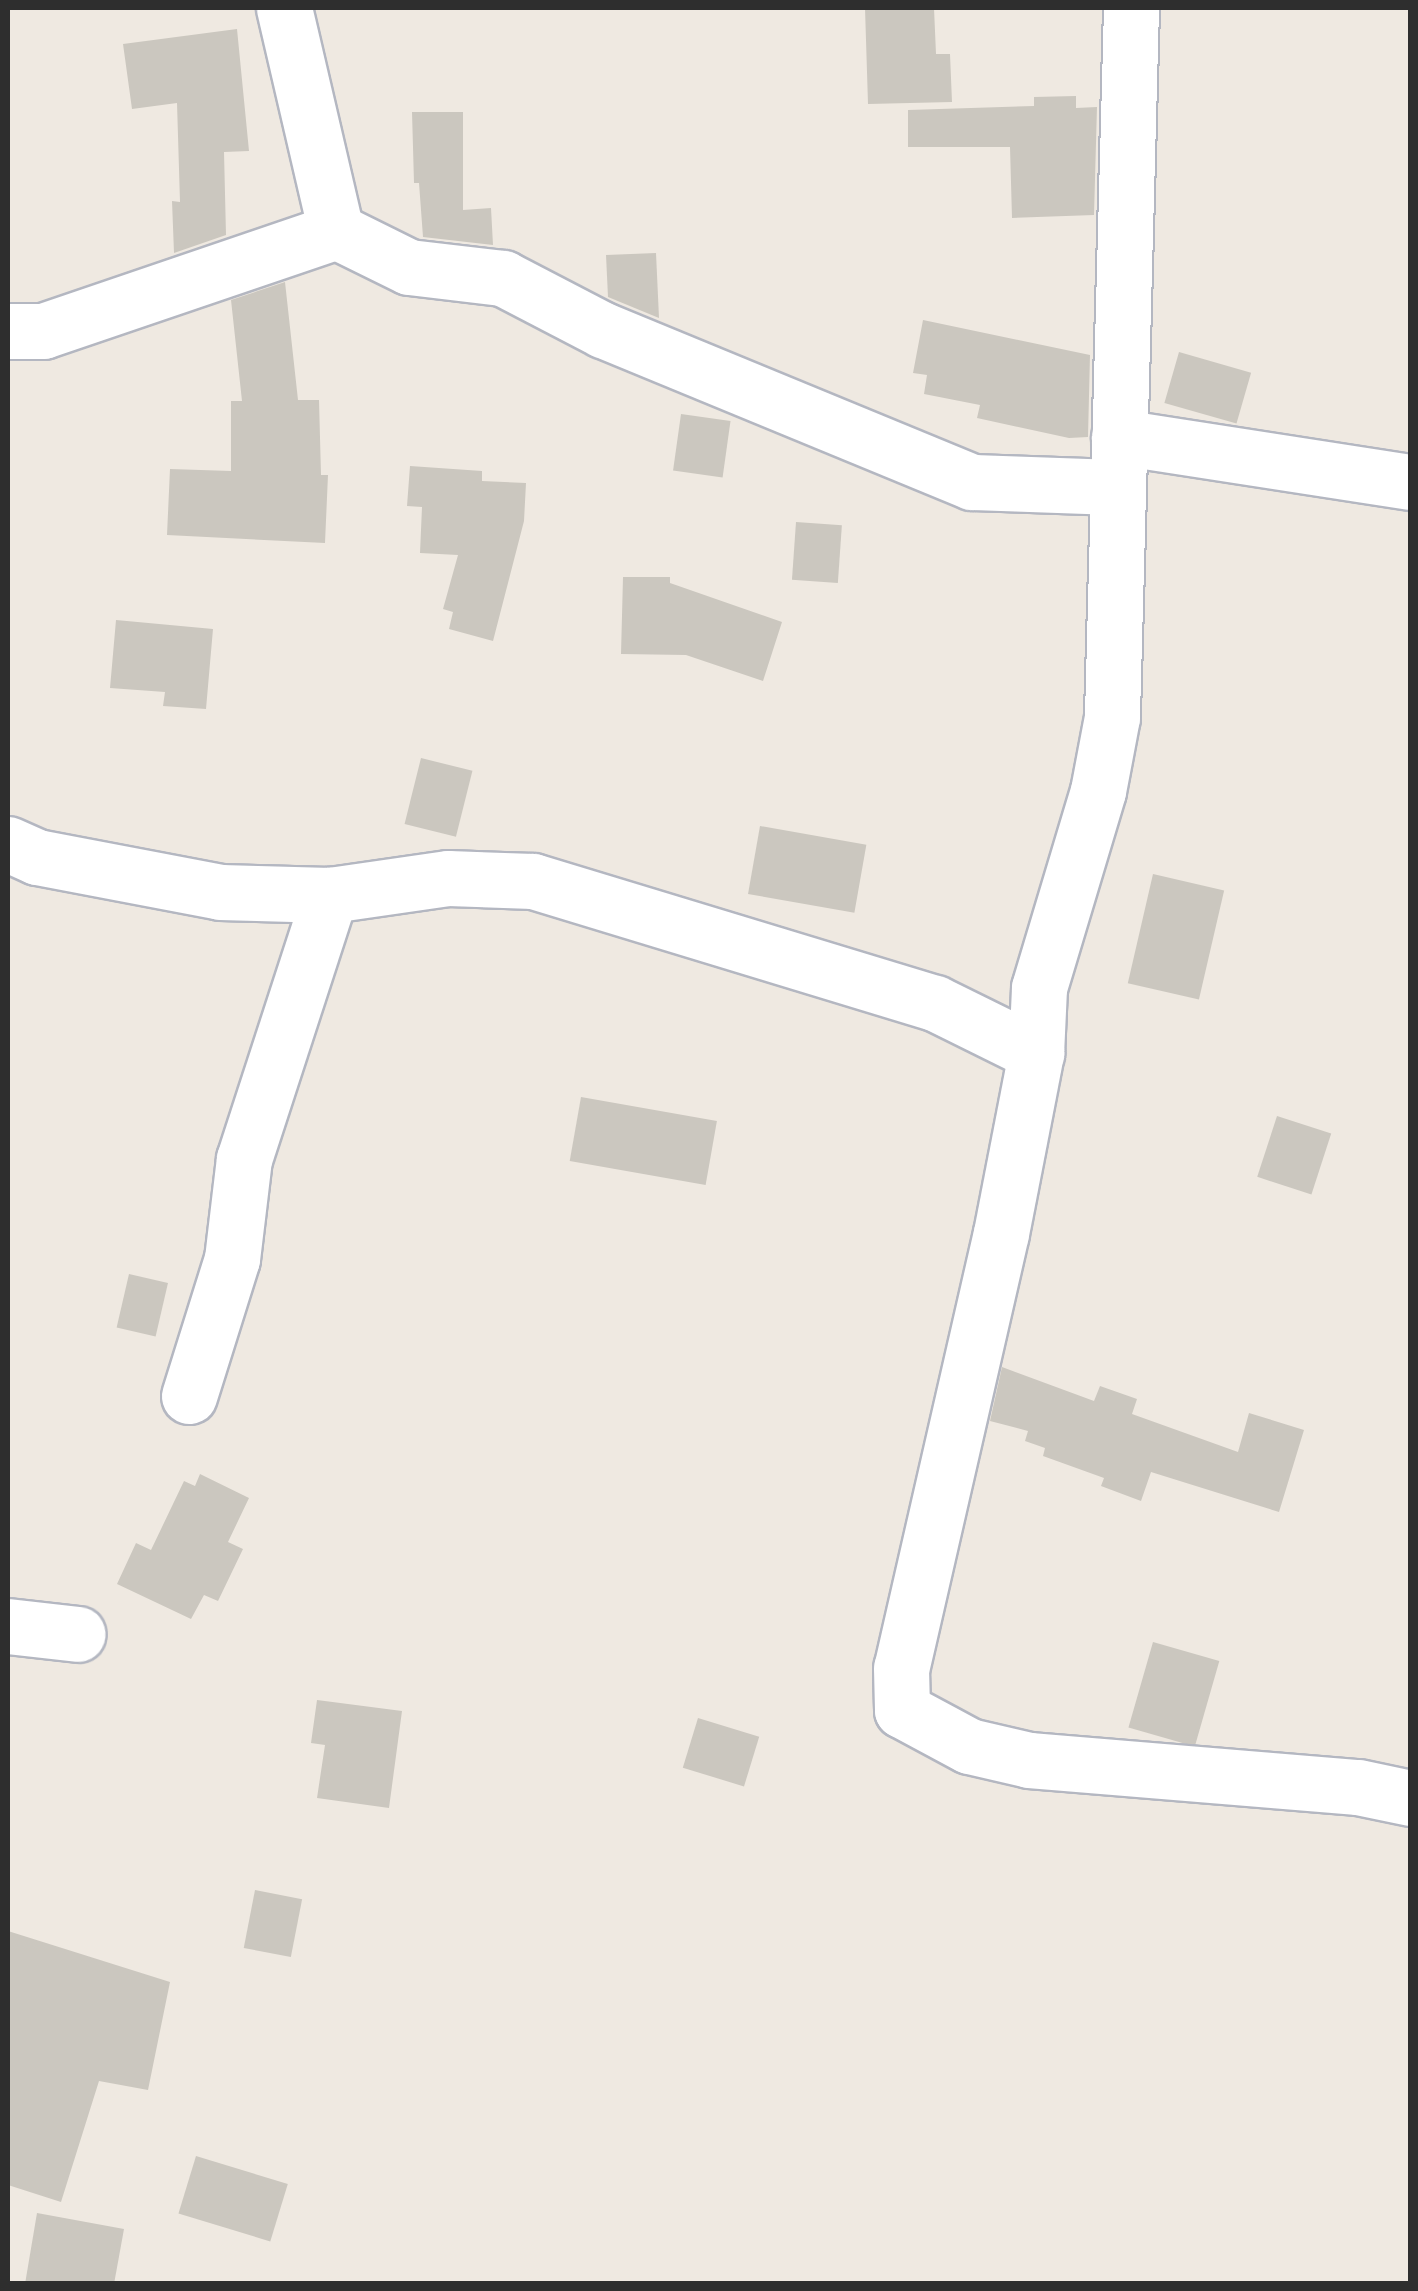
<!DOCTYPE html>
<html>
<head>
<meta charset="utf-8">
<style>
	body { margin:0 }
	#map { position:relative; width:1418px; height:2291px; overflow:hidden; background:#efe9e1; font-family:Ubuntu,sans-serif }
	div>[style] { position:absolute }
	.building>* { inset:0; background:#cbc7bf; transform-origin:0 0 }
	.roads { filter:drop-shadow(2px 0 #b4b7c1) drop-shadow(-2px 0 #b4b7c1) drop-shadow(0 2px #b4b7c1) drop-shadow(0 -2px #b4b7c1) }
	.minor>* { height:55px; margin:-27.5px; padding:0 27.5px; transform-origin:27.5px; border-radius:27.5px; background:#fff }
	span { translate:-50% -50%; white-space:nowrap; text-align:center; line-height:1.15; -webkit-text-stroke:9px #fff; paint-order:stroke }
	.frame { position:absolute; inset:0; border:10px solid #2e2e2e; pointer-events:none }
</style>
</head>
<body>
<div id="map">
	<div class="building">
		<i style="clip-path:polygon(865px 8px,934px 8px,936px 54px,950px 54px,952px 102px,868px 104px)"></i>
		<i style="clip-path:polygon(237px 29px,249px 151px,224px 152px,226px 235px,174px 253px,172px 201px,180px 202px,177px 103px,132px 109px,123px 44px)"></i>
		<i style="clip-path:polygon(1076px 96px,1076px 108px,1097px 107px,1094px 215px,1012px 218px,1010px 147px,908px 147px,908px 110px,1034px 106px,1034px 97px)"></i>
		<i style="clip-path:polygon(412px 112px,463px 112px,463px 210px,491px 208px,493px 245px,423px 237px,419px 183px,414px 183px)"></i>
		<i style="clip-path:polygon(656px 253px,659px 318px,608px 297px,606px 255px)"></i>
		<i style="clip-path:polygon(285px 282px,298px 400px,319px 400px,321px 475px,328px 475px,325px 543px,167px 535px,170px 469px,231px 471px,231px 401px,242px 401px,231px 300px)"></i>
		<i style="clip-path:polygon(923px 320px,1090px 355px,1088px 437px,1069px 438px,977px 418px,980px 405px,924px 394px,927px 375px,913px 373px)"></i>
		<i style="left:1179px;top:352px;width:75px;height:53px;rotate:16deg"></i>
		<i style="left:681px;top:414px;width:50px;height:57px;rotate:8deg"></i>
		<i style="clip-path:polygon(410px 466px,482px 471px,482px 481px,526px 483px,524px 521px,493px 641px,449px 629px,453px 612px,443px 609px,458px 555px,420px 553px,422px 507px,407px 506px)"></i>
		<i style="left:796px;top:522px;width:46px;height:58px;rotate:4deg"></i>
		<i style="clip-path:polygon(623px 577px,670px 577px,670px 583px,782px 622px,763px 681px,686px 655px,621px 654px)"></i>
		<i style="clip-path:polygon(116px 620px,213px 629px,206px 709px,163px 706px,165px 692px,110px 688px)"></i>
		<i style="left:421px;top:758px;width:53px;height:68px;rotate:14deg"></i>
		<i style="left:760px;top:826px;width:108px;height:69px;rotate:10deg"></i>
		<i style="left:1153px;top:874px;width:73px;height:112px;rotate:13deg"></i>
		<i style="left:581px;top:1097px;width:138px;height:65px;rotate:10deg"></i>
		<i style="left:1277px;top:1116px;width:57px;height:64px;rotate:18deg"></i>
		<i style="left:129px;top:1274px;width:40px;height:55px;rotate:13deg"></i>
		<i style="clip-path:polygon(1002px 1367px,1094px 1401px,1100px 1386px,1137px 1399px,1132px 1414px,1238px 1452px,1249px 1413px,1304px 1430px,1279px 1512px,1151px 1472px,1141px 1501px,1101px 1486px,1104px 1478px,1043px 1456px,1045px 1448px,1025px 1441px,1028px 1431px,990px 1421px)"></i>
		<i style="clip-path:polygon(200px 1474px,249px 1498px,228px 1542px,243px 1549px,218px 1601px,204px 1595px,191px 1619px,117px 1584px,136px 1543px,151px 1550px,184px 1481px,195px 1486px)"></i>
		<i style="left:1153px;top:1642px;width:69px;height:89px;rotate:16deg"></i>
		<i style="clip-path:polygon(317px 1700px,402px 1711px,389px 1808px,317px 1798px,325px 1745px,311px 1743px)"></i>
		<i style="left:698px;top:1718px;width:64px;height:52px;rotate:17deg"></i>
		<i style="left:255px;top:1890px;width:48px;height:59px;rotate:11deg"></i>
		<i style="clip-path:polygon(8px 1931px,170px 1982px,148px 2090px,99px 2081px,61px 2202px,8px 2185px)"></i>
		<i style="left:196px;top:2156px;width:96px;height:60px;rotate:17deg"></i>
		<i style="clip-path:polygon(37px 2213px,124px 2229px,114px 2284px,25px 2284px)"></i>
	</div>
	<div class="roads">
		<div class="minor">
			<i style="left:284px;top:8px;width:229px;rotate:76.9deg"></i>
			<i style="left:336px;top:231px;width:81px;rotate:26.3deg"></i>
			<i style="left:409px;top:267px;width:95px;rotate:6.7deg"></i>
			<i style="left:503px;top:278px;width:113px;rotate:27.5deg"></i>
			<i style="left:603px;top:330px;width:399px;rotate:22.4deg"></i>
			<i style="left:972px;top:482px;width:144px;rotate:2deg"></i>
			<i style="left:1131px;top:8px;width:709px;rotate:91.54deg"></i>
			<i style="left:1112px;top:717px;width:75px;rotate:100.7deg"></i>
			<i style="left:1098px;top:791px;width:206px;rotate:106.7deg"></i>
			<i style="left:1039px;top:988px;width:65px;rotate:92.6deg"></i>
			<i style="left:1036px;top:1053px;width:183px;rotate:101deg"></i>
			<i style="left:1001px;top:1233px;width:446px;rotate:102.9deg"></i>
			<i style="left:901px;top:1668px;width:42px;rotate:88.6deg"></i>
			<i style="left:902px;top:1710px;width:76px;rotate:28.2deg"></i>
			<i style="left:969px;top:1746px;width:62px;rotate:13.1deg"></i>
			<i style="left:1029px;top:1760px;width:330px;rotate:4.7deg"></i>
			<i style="left:1358px;top:1787px;width:53px;rotate:11.9deg"></i>
			<i style="left:8px;top:331px;width:35px"></i>
			<i style="left:43px;top:331px;width:310px;rotate:-18.8deg"></i>
			<i style="left:1119px;top:437px;width:294px;rotate:8.8deg"></i>
			<i style="left:8px;top:844px;width:32px;rotate:24deg"></i>
			<i style="left:37px;top:857px;width:186px;rotate:10.8deg"></i>
			<i style="left:220px;top:892px;width:110px;rotate:1.6deg"></i>
			<i style="left:330px;top:895px;width:119px;rotate:-8.2deg"></i>
			<i style="left:448px;top:878px;width:85px;rotate:2deg"></i>
			<i style="left:533px;top:881px;width:420px;rotate:16.9deg"></i>
			<i style="left:935px;top:1003px;width:113px;rotate:26.3deg"></i>
			<i style="left:189px;top:1396px;width:144px;rotate:-72.6deg"></i>
			<i style="left:232px;top:1259px;width:101px;rotate:-83.2deg"></i>
			<i style="left:244px;top:1159px;width:278px;rotate:-72deg"></i>
			<i style="left:8px;top:1626px;width:70px;rotate:6.5deg"></i>
		</div>
	</div>
	<div class="frame"></div>
</div>
</body>
</html>
